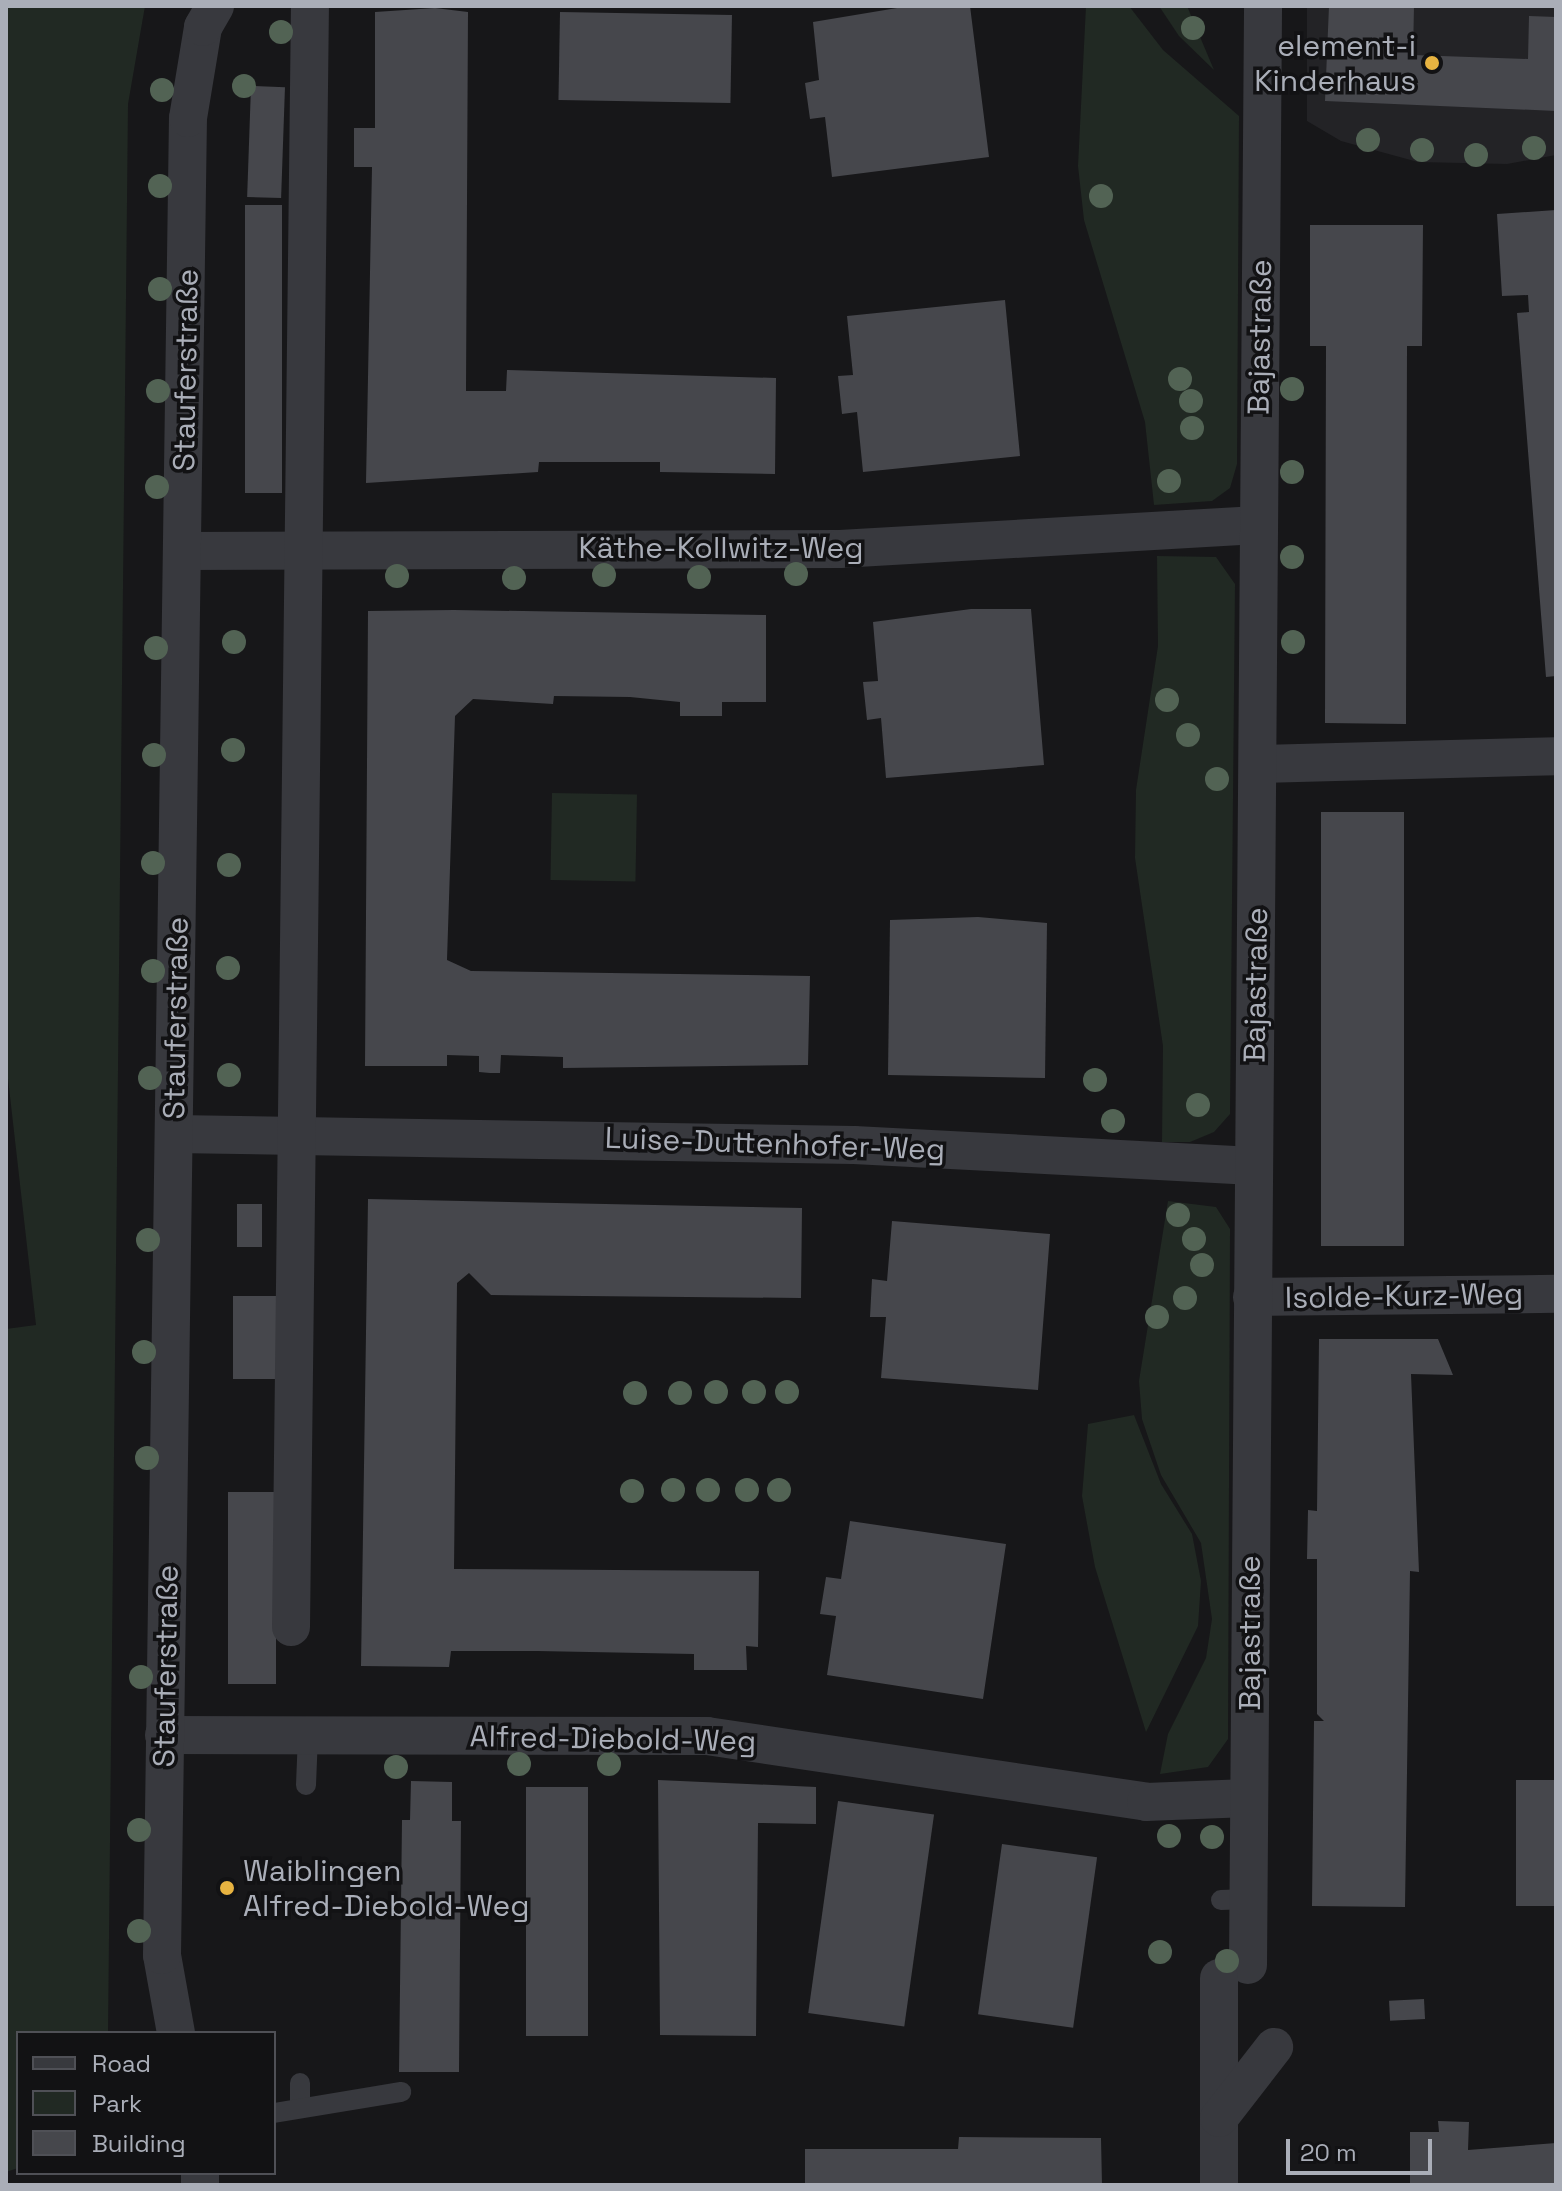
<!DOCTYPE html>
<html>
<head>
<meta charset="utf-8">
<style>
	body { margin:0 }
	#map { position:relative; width:1562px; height:2191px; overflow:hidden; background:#171719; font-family:"Space Grotesk",sans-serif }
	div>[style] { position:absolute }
	.built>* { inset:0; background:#232326 }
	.green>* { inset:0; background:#212923; transform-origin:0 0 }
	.building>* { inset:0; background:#46474c; transform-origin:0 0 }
	.lane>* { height:20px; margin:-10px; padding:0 10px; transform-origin:10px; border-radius:10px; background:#38393e }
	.street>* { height:38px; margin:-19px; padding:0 19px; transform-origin:19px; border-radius:19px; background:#38393e }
	.trees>* { width:24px; height:24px; margin:-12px; border-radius:50%; background:#526354 }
	.dots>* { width:22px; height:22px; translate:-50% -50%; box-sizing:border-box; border:4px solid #121214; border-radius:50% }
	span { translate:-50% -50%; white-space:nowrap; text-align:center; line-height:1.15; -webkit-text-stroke:7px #121214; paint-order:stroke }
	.poi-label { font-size:30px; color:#aaaeb8 }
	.right { translate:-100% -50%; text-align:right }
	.left { translate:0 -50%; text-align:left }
	.street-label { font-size:30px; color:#aaaeb8 }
	.frame { position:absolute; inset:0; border:8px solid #aaaeb8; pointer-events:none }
	.legend { position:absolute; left:16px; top:2031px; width:260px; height:144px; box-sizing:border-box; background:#121214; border:2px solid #4f5056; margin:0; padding:10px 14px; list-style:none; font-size:24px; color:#aaaeb8 }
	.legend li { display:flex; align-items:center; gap:16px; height:40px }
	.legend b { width:40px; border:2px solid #4f5056 }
	.scale { position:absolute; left:1286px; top:2139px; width:146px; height:36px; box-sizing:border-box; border:4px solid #aaaeb8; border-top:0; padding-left:10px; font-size:24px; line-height:28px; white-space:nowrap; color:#aaaeb8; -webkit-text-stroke:6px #121214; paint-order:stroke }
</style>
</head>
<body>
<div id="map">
	<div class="built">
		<i style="clip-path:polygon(1307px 6px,1556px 6px,1556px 155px,1507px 164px,1418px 162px,1341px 141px,1307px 121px)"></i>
	</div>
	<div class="green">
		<i style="clip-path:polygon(6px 6px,145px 6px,128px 104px,108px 2033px,18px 2033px,18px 2168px,6px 2172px,6px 1329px,36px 1325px,6px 1061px)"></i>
		<i style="clip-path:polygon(1086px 6px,1129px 6px,1163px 50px,1239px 116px,1237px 464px,1230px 488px,1212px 501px,1154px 505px,1145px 422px,1084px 220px,1078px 166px)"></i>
		<i style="clip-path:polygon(1159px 6px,1187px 6px,1214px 70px,1179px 36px)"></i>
		<i style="clip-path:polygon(1157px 556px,1216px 557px,1235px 584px,1230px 1114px,1214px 1132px,1190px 1142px,1162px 1142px,1163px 1046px,1135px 858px,1136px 790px,1158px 646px)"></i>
		<i style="left:552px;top:793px;width:85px;height:87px;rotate:1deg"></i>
		<i style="clip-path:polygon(1168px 1201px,1216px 1207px,1230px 1229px,1228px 1739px,1208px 1767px,1160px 1774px,1168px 1734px,1206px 1658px,1212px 1619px,1201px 1543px,1161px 1475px,1142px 1419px,1139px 1381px)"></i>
		<i style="clip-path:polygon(1134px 1415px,1161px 1484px,1192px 1534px,1201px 1581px,1198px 1626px,1146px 1732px,1095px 1567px,1082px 1496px,1088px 1424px)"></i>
	</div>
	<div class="building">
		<i style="clip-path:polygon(909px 6px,970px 6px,989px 157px,832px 177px,825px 117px,810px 119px,805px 83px,819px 80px,813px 22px)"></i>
		<i style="clip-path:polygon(1329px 6px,1414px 6px,1413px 55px,1528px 59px,1529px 16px,1556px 17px,1556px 111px,1325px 101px)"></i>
		<i style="clip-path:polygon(435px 8px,468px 12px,466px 391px,506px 391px,507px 370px,776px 378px,775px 474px,660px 472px,660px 462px,539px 462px,538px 472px,366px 483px,372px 167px,354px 167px,354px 128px,375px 128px,375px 12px)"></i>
		<i style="left:560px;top:12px;width:172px;height:88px;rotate:1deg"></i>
		<i style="left:251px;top:86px;width:34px;height:111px;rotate:2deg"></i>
		<i style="left:245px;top:205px;width:37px;height:288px"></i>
		<i style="clip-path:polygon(1556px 210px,1556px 676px,1546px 677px,1517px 313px,1529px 312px,1528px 295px,1502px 296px,1497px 214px)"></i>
		<i style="clip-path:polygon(1310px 225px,1423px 225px,1422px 346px,1407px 346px,1406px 724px,1325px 723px,1326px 346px,1310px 346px)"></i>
		<i style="clip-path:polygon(1005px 300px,1020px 456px,863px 472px,857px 412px,842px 414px,838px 376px,853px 375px,847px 316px)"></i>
		<i style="clip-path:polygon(971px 609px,1031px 609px,1044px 765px,886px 778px,881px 718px,867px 720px,863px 682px,878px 681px,873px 622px)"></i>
		<i style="clip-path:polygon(454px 610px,766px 615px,766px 702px,722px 702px,722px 716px,680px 716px,680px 702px,630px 697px,554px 696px,553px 704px,473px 699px,455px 716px,447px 960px,471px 971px,810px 976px,808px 1065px,563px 1068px,563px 1057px,501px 1055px,500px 1073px,490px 1073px,479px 1072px,479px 1056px,447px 1055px,447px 1066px,365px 1066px,368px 611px)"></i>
		<i style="left:1321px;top:812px;width:83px;height:434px"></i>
		<i style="clip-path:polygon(978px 917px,1047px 923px,1045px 1078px,888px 1075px,890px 920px)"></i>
		<i style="clip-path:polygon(368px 1199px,802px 1208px,801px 1298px,491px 1295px,469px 1273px,457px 1283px,454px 1569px,759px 1571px,758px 1647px,746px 1646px,747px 1670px,694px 1670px,694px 1654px,537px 1651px,451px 1651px,449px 1667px,361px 1666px)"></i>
		<i style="left:237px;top:1204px;width:25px;height:43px"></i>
		<i style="clip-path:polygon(892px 1221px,1050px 1234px,1038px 1390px,881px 1378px,886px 1317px,870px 1317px,872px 1279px,887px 1281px)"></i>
		<i style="left:233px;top:1296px;width:44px;height:83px"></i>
		<i style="clip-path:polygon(1319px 1339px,1438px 1339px,1453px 1375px,1411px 1374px,1419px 1572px,1410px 1571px,1405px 1907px,1312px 1906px,1314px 1721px,1324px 1721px,1317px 1714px,1317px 1559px,1307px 1559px,1308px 1510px,1317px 1511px)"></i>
		<i style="left:228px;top:1492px;width:48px;height:192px"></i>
		<i style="clip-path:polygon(850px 1521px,1006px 1544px,983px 1699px,827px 1675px,836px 1616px,820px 1614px,826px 1577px,841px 1579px)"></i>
		<i style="clip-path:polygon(658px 1780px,816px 1787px,816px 1824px,758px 1823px,756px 2036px,660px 2035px)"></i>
		<i style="left:1516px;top:1780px;width:40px;height:126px"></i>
		<i style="clip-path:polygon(411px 1781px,452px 1782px,452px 1821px,461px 1821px,459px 2072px,399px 2072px,402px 1820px,410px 1820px)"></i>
		<i style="left:526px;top:1787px;width:62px;height:249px"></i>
		<i style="left:838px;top:1801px;width:97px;height:214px;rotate:8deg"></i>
		<i style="left:1002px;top:1844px;width:96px;height:172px;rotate:8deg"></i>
		<i style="left:1424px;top:1999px;width:20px;height:35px;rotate:87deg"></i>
		<i style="clip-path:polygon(1438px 2121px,1469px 2122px,1468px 2150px,1556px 2143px,1556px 2185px,1410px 2185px,1410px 2132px,1439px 2132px)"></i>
		<i style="clip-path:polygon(959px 2137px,1101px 2138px,1102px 2185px,805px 2185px,805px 2149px,958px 2149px)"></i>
	</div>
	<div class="lane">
		<i style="left:306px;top:1785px;width:50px;rotate:-87.7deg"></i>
		<i style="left:1221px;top:1900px;width:27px;rotate:-2deg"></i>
		<i style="left:300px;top:2083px;width:25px;rotate:90deg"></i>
		<i style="left:274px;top:2113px;width:129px;rotate:-9.4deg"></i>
	</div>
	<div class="street">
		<i style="left:184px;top:551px;width:656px;rotate:-0.17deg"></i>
		<i style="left:840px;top:549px;width:418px;rotate:-3.3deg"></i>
		<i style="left:1259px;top:764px;width:297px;rotate:-1.5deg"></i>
		<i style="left:174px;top:1134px;width:680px;rotate:0.93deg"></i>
		<i style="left:854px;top:1145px;width:400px;rotate:3deg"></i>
		<i style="left:1252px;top:1297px;width:304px;rotate:-0.6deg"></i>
		<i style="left:291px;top:1627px;width:1621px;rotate:-89.33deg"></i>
		<i style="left:164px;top:1735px;width:543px;rotate:0.11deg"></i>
		<i style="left:707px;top:1736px;width:444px;rotate:8.5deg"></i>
		<i style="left:1146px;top:1802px;width:102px;rotate:-2.2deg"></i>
		<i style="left:1248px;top:1965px;width:1959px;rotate:-89.56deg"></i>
		<i style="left:1219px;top:1978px;width:140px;rotate:90deg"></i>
		<i style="left:176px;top:2033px;width:79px;rotate:-100.2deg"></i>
		<i style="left:162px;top:1955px;width:1837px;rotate:-89.19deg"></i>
		<i style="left:188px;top:118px;width:92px;rotate:-80.6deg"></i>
		<i style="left:203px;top:27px;width:24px;rotate:-60deg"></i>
		<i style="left:200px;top:2185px;width:12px;rotate:-90deg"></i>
		<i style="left:1219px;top:2185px;width:67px;rotate:-90deg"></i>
		<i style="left:1219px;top:2118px;width:90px;rotate:-52.2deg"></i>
	</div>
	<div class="trees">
		<i style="left:1193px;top:28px"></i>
		<i style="left:281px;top:32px"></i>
		<i style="left:244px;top:86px"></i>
		<i style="left:162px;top:90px"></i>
		<i style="left:1368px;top:140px"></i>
		<i style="left:1534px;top:148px"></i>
		<i style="left:1422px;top:150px"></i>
		<i style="left:1476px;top:155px"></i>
		<i style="left:160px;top:186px"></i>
		<i style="left:1101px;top:196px"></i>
		<i style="left:160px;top:289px"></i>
		<i style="left:1180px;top:379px"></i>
		<i style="left:1292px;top:389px"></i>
		<i style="left:158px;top:391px"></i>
		<i style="left:1191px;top:401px"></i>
		<i style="left:1192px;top:428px"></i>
		<i style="left:1292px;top:472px"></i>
		<i style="left:1169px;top:481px"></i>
		<i style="left:157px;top:487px"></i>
		<i style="left:1292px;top:557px"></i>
		<i style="left:796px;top:574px"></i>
		<i style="left:604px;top:575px"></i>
		<i style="left:397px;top:576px"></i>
		<i style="left:699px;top:577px"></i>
		<i style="left:514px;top:578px"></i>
		<i style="left:234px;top:642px"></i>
		<i style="left:1293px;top:642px"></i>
		<i style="left:156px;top:648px"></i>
		<i style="left:1167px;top:700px"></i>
		<i style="left:1188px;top:735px"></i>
		<i style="left:233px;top:750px"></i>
		<i style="left:154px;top:755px"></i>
		<i style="left:1217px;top:779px"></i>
		<i style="left:153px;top:863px"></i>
		<i style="left:229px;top:865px"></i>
		<i style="left:228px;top:968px"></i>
		<i style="left:153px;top:971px"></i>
		<i style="left:229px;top:1075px"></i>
		<i style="left:150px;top:1078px"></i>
		<i style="left:1095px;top:1080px"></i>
		<i style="left:1198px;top:1105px"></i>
		<i style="left:1113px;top:1121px"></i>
		<i style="left:1178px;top:1215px"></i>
		<i style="left:1194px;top:1239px"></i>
		<i style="left:148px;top:1240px"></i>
		<i style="left:1202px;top:1265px"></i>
		<i style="left:1185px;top:1298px"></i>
		<i style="left:1157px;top:1317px"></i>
		<i style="left:144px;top:1352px"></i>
		<i style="left:716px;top:1392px"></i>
		<i style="left:754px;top:1392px"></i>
		<i style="left:787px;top:1392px"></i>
		<i style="left:635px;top:1393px"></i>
		<i style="left:680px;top:1393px"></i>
		<i style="left:147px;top:1458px"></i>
		<i style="left:673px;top:1490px"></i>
		<i style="left:708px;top:1490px"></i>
		<i style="left:747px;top:1490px"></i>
		<i style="left:779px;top:1490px"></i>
		<i style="left:632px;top:1491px"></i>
		<i style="left:141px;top:1677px"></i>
		<i style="left:519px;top:1764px"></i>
		<i style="left:609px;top:1764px"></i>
		<i style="left:396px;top:1767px"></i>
		<i style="left:139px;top:1830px"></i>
		<i style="left:1169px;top:1836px"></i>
		<i style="left:1212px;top:1837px"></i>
		<i style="left:139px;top:1931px"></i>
		<i style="left:1160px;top:1952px"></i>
		<i style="left:1227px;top:1961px"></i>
	</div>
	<div class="dots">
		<i style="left:1432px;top:63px;background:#e7b341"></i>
		<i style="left:227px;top:1888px;background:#e7b341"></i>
	</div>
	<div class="poi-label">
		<span class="right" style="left:1416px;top:63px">element-i<br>Kinderhaus</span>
		<span class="left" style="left:243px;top:1888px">Waiblingen<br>Alfred-Diebold-Weg</span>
	</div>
	<div class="street-label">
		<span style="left:1260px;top:337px;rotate:-89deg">Bajastraße</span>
		<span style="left:186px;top:370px;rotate:-89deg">Stauferstraße</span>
		<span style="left:721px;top:548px">Käthe-Kollwitz-Weg</span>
		<span style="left:1256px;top:985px;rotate:-89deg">Bajastraße</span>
		<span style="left:176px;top:1018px;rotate:-89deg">Stauferstraße</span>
		<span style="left:775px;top:1144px;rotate:2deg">Luise-Duttenhofer-Weg</span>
		<span style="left:1404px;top:1296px;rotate:-1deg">Isolde-Kurz-Weg</span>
		<span style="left:1250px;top:1633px;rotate:-90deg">Bajastraße</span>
		<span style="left:166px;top:1666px;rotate:-89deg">Stauferstraße</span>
		<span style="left:613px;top:1739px;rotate:1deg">Alfred-Diebold-Weg</span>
	</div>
	<div class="frame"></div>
	<ul class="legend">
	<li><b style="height:10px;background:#38393e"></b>Road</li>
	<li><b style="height:22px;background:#212923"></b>Park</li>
	<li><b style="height:22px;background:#46474c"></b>Building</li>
	</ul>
	<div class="scale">20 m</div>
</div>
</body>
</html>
